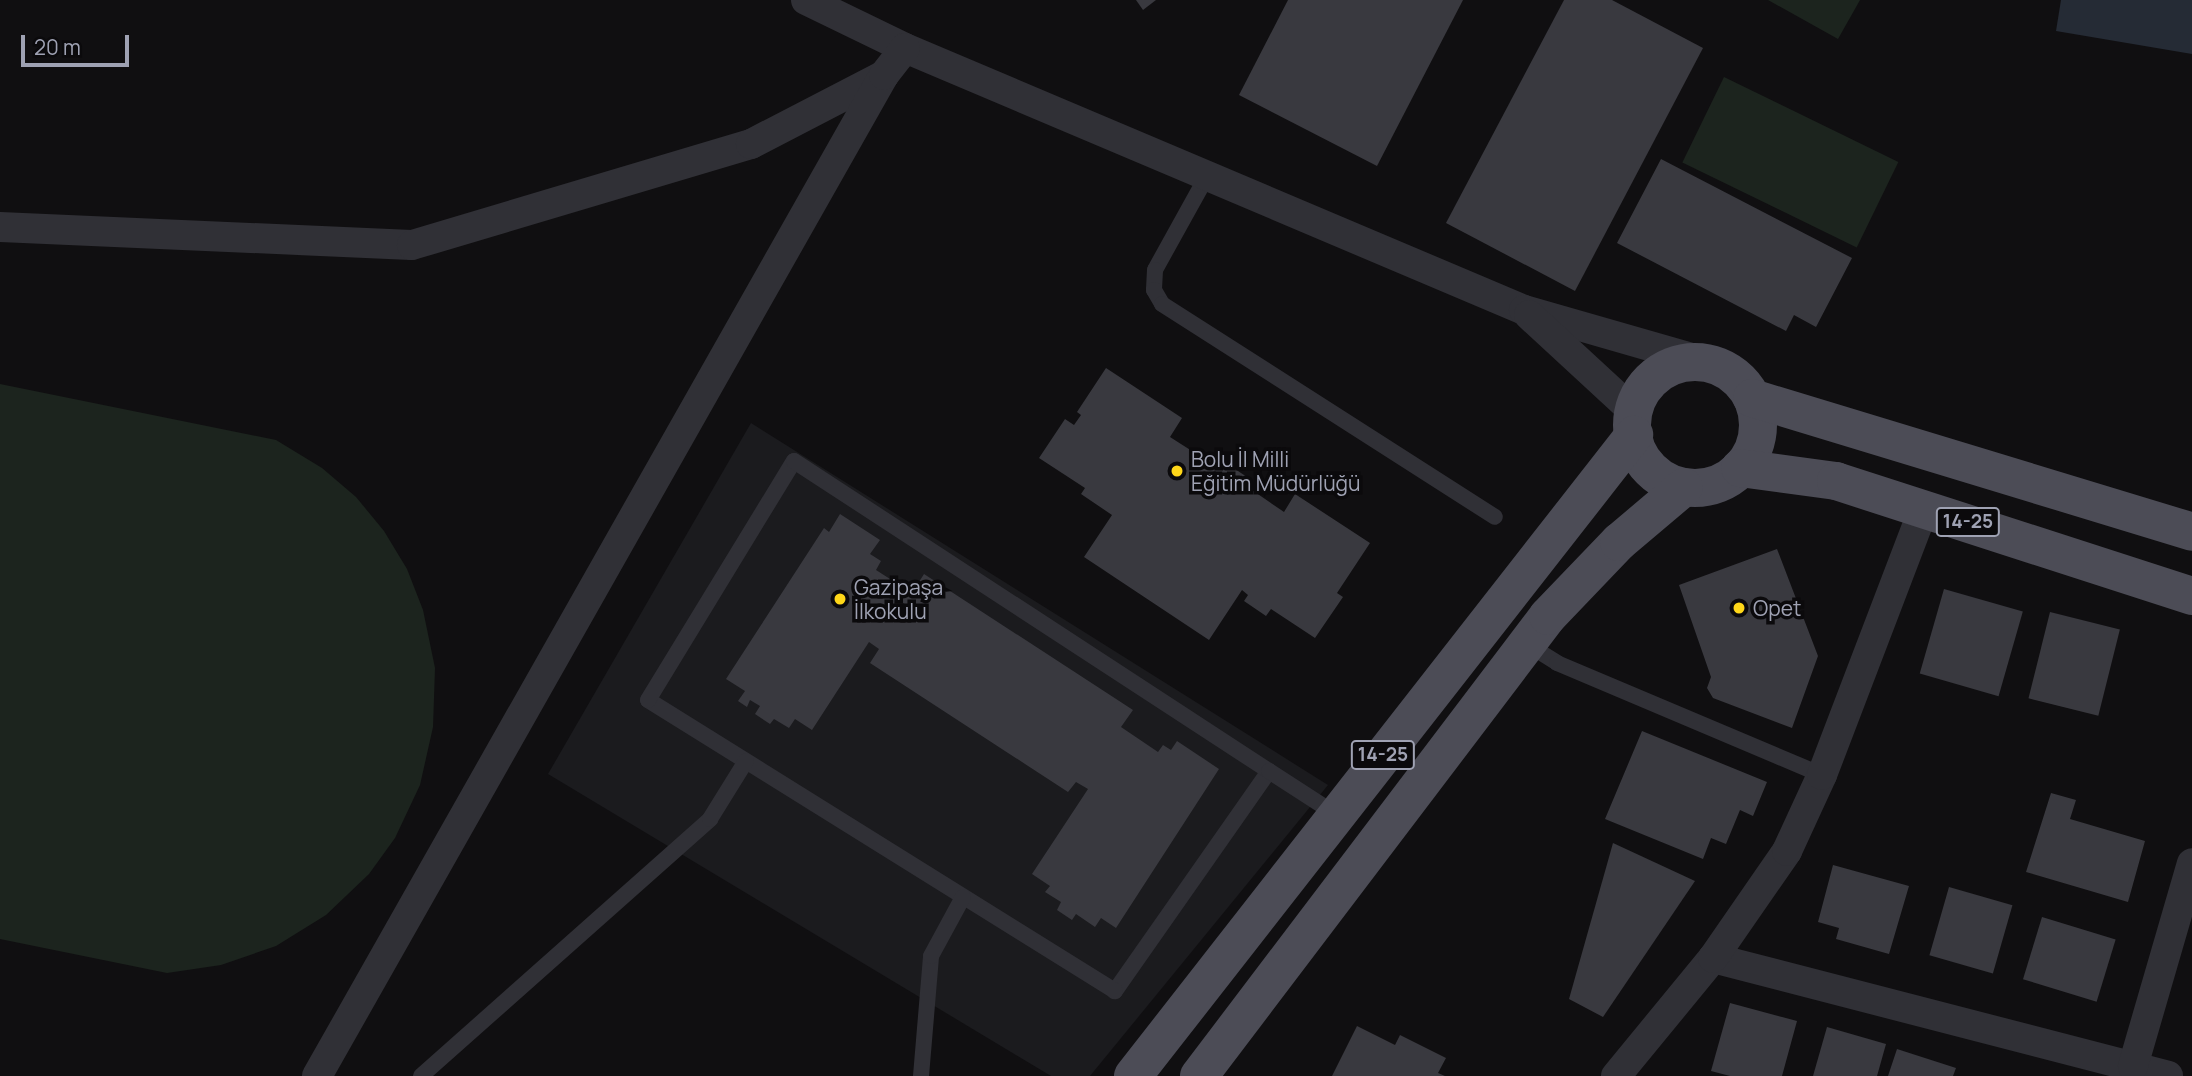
<!DOCTYPE html>
<html>
<head>
<meta charset="utf-8">
<style>
	body { margin:0 }
	#map { position:relative; width:2192px; height:1076px; overflow:hidden; background:#100f11; font-family:Manrope,sans-serif }
	div>[style] { position:absolute }
	.built>* { inset:0; background:#1b1b1e }
	.green>* { inset:0; background:#1c241e; transform-origin:0 0 }
	.water>* { inset:0; background:#252b35 }
	.building>* { inset:0; background:#39393f; transform-origin:0 0 }
	.lane>* { height:16px; margin:-8px; padding:0 8px; transform-origin:8px; border-radius:8px; background:#303036 }
	.street>* { height:30px; margin:-15px; padding:0 15px; transform-origin:15px; border-radius:15px; background:#303036 }
	.primary>* { height:38px; margin:-19px; padding:0 19px; transform-origin:19px; border-radius:19px; background:#4c4c56 }
	.primary>.ring { margin:-19px; padding:0; box-sizing:content-box; background:none; border:38px solid #4c4c56; border-radius:50% }
	.dots>* { width:19px; height:19px; translate:-50% -50%; box-sizing:border-box; border:4px solid #0b0a0c; border-radius:50% }
	span { translate:-50% -50%; white-space:nowrap; text-align:center; line-height:1.15; -webkit-text-stroke:7px #0b0a0c; paint-order:stroke }
	.shield-label span { padding:2px 5px; background:#0b0a0c; border:2px solid; border-radius:5px; -webkit-text-stroke-width:0 }
	.shield-label { font-size:19px; color:#9fa2b3; font-weight:700 }
	.poi-label { font-size:21px; color:#9fa2b3 }
	.left { translate:0 -50%; text-align:left }
	.scale { position:absolute; left:21px; top:35px; width:108px; height:32px; box-sizing:border-box; border:4px solid #9fa2b3; border-top:0; padding-left:9px; font-size:21px; line-height:24px; white-space:nowrap; color:#9fa2b3; -webkit-text-stroke:5px #0b0a0c; paint-order:stroke }
</style>
</head>
<body>
<div id="map">
	<div class="built">
		<i style="clip-path:polygon(751px 423px,1328px 785px,1090px 1076px,1051px 1076px,548px 774px)"></i>
	</div>
	<div class="green">
		<i style="clip-path:polygon(1768px 0,1860px 0,1838px 39px)"></i>
		<i style="left:1724px;top:77px;width:194px;height:95px;rotate:26deg"></i>
		<i style="clip-path:polygon(0 384px,276px 440px,322px 468px,356px 497px,384px 531px,407px 569px,423px 610px,435px 668px,433px 727px,420px 785px,395px 838px,369px 874px,326px 915px,276px 946px,221px 965px,167px 973px,0 939px)"></i>
	</div>
	<div class="water">
		<i style="clip-path:polygon(2061px 0,2192px 0,2192px 54px,2056px 31px)"></i>
	</div>
	<div class="building">
		<i style="clip-path:polygon(1136px 0,1156px 0,1143px 10px)"></i>
		<i style="clip-path:polygon(1288px 0,1463px 0,1377px 166px,1239px 95px)"></i>
		<i style="clip-path:polygon(1564px 0,1612px 0,1703px 48px,1575px 291px,1446px 223px)"></i>
		<i style="clip-path:polygon(1661px 159px,1852px 258px,1816px 327px,1794px 315px,1786px 331px,1617px 243px)"></i>
		<i style="clip-path:polygon(1106px 368px,1182px 418px,1170px 437px,1206px 460px,1211px 453px,1253px 481px,1249px 488px,1284px 512px,1295px 494px,1370px 543px,1337px 593px,1343px 597px,1315px 638px,1271px 609px,1266px 616px,1244px 601px,1248px 595px,1242px 590px,1209px 640px,1084px 557px,1112px 515px,1081px 494px,1085px 488px,1039px 458px,1065px 419px,1074px 425px,1081px 415px,1077px 412px)"></i>
		<i style="clip-path:polygon(840px 514px,880px 540px,870px 554px,881px 561px,876px 570px,912px 593px,924px 574px,1133px 710px,1121px 727px,1158px 752px,1163px 745px,1171px 750px,1177px 741px,1219px 769px,1116px 928px,1101px 918px,1095px 927px,1076px 914px,1072px 920px,1057px 910px,1061px 902px,1045px 892px,1050px 886px,1032px 874px,1088px 789px,1076px 782px,1068px 792px,870px 663px,879px 649px,869px 642px,812px 730px,795px 719px,789px 728px,774px 719px,770px 724px,755px 714px,760px 706px,750px 700px,747px 707px,738px 701px,745px 691px,726px 679px,824px 528px,829px 532px)"></i>
		<i style="clip-path:polygon(1777px 549px,1818px 656px,1792px 728px,1713px 698px,1707px 688px,1711px 677px,1679px 585px)"></i>
		<i style="left:1944px;top:589px;width:82px;height:88px;rotate:16deg"></i>
		<i style="left:2050px;top:612px;width:72px;height:89px;rotate:14deg"></i>
		<i style="clip-path:polygon(1642px 731px,1767px 782px,1753px 816px,1740px 810px,1726px 844px,1711px 838px,1703px 859px,1605px 819px)"></i>
		<i style="clip-path:polygon(2051px 793px,2076px 800px,2070px 819px,2145px 841px,2128px 902px,2026px 872px)"></i>
		<i style="clip-path:polygon(1613px 843px,1695px 881px,1603px 1017px,1569px 999px)"></i>
		<i style="clip-path:polygon(1833px 865px,1909px 886px,1889px 954px,1836px 939px,1839px 928px,1818px 922px)"></i>
		<i style="left:1949px;top:887px;width:66px;height:71px;rotate:16deg"></i>
		<i style="left:2042px;top:917px;width:77px;height:65px;rotate:17deg"></i>
		<i style="clip-path:polygon(1730px 1003px,1797px 1021px,1782px 1076px,1730px 1076px,1711px 1071px)"></i>
		<i style="clip-path:polygon(1357px 1026px,1395px 1045px,1400px 1035px,1446px 1058px,1438px 1073px,1445px 1076px,1332px 1076px)"></i>
		<i style="clip-path:polygon(1827px 1027px,1886px 1044px,1877px 1076px,1813px 1076px)"></i>
		<i style="clip-path:polygon(1897px 1049px,1956px 1068px,1953px 1076px,1888px 1076px)"></i>
	</div>
	<div class="lane">
		<i style="left:1207px;top:176px;width:107px;rotate:119deg"></i>
		<i style="left:1155px;top:270px;width:20px;rotate:93deg"></i>
		<i style="left:1154px;top:290px;width:16px;rotate:60deg"></i>
		<i style="left:1162px;top:304px;width:395px;rotate:32.6deg"></i>
		<i style="left:1527px;top:644px;width:36px;rotate:32deg"></i>
		<i style="left:1557px;top:663px;width:288px;rotate:22.9deg"></i>
		<i style="left:1269px;top:771px;width:269px;rotate:125deg"></i>
		<i style="left:1115px;top:991px;width:550px;rotate:-148.07deg"></i>
		<i style="left:648px;top:700px;width:280px;rotate:-58.6deg"></i>
		<i style="left:794px;top:461px;width:567px;rotate:33.13deg"></i>
		<i style="left:1269px;top:771px;width:81px;rotate:32.9deg"></i>
		<i style="left:421px;top:1076px;width:387px;rotate:-41.6deg"></i>
		<i style="left:710px;top:819px;width:68px;rotate:-58.2deg"></i>
		<i style="left:921px;top:1076px;width:120px;rotate:-85.2deg"></i>
		<i style="left:931px;top:956px;width:67px;rotate:-61.5deg"></i>
	</div>
	<div class="street">
		<i style="left:806px;top:0;width:110px;rotate:25.9deg"></i>
		<i style="left:905px;top:48px;width:672px;rotate:22.94deg"></i>
		<i style="left:1524px;top:310px;width:185px;rotate:16deg"></i>
		<i style="left:0;top:227px;width:412px;rotate:2.5deg"></i>
		<i style="left:412px;top:245px;width:354px;rotate:-16.6deg"></i>
		<i style="left:751px;top:144px;width:150px;rotate:-27.4deg"></i>
		<i style="left:1529px;top:315px;width:143px;rotate:42.7deg"></i>
		<i style="left:1713px;top:958px;width:470px;rotate:14.5deg"></i>
		<i style="left:2133px;top:1066px;width:211px;rotate:-73.8deg"></i>
		<i style="left:317px;top:1076px;width:1150px;rotate:-60.47deg"></i>
		<i style="left:884px;top:75px;width:34px;rotate:-52deg"></i>
		<i style="left:1616px;top:1076px;width:153px;rotate:-50.6deg"></i>
		<i style="left:1713px;top:958px;width:130px;rotate:-55.3deg"></i>
		<i style="left:1787px;top:851px;width:84px;rotate:-65.3deg"></i>
		<i style="left:1822px;top:775px;width:286px;rotate:-69.1deg"></i>
	</div>
	<div class="primary">
		<i class="ring" style="left:1632px;top:362px;width:88px;height:88px"></i>
		<i style="left:1752px;top:398px;width:460px;rotate:16.9deg"></i>
		<i style="left:1740px;top:468px;width:97px;rotate:7.7deg"></i>
		<i style="left:1836px;top:481px;width:374px;rotate:17.9deg"></i>
		<i style="left:1133px;top:1076px;width:814px;rotate:-51.99deg"></i>
		<i style="left:1199px;top:1076px;width:577px;rotate:-52.81deg"></i>
		<i style="left:1548px;top:616px;width:103px;rotate:-46.2deg"></i>
		<i style="left:1619px;top:542px;width:85px;rotate:-40.2deg"></i>
	</div>
	<div class="dots">
		<i style="left:1177px;top:471px;background:#ffd719"></i>
		<i style="left:840px;top:599px;background:#ffd719"></i>
		<i style="left:1739px;top:608px;background:#ffd719"></i>
	</div>
	<div class="shield-label">
		<span style="left:1968px;top:522px">14-25</span>
		<span style="left:1383px;top:755px">14-25</span>
	</div>
	<div class="poi-label">
		<span class="left" style="left:1191px;top:471px">Bolu İl Milli<br>Eğitim Müdürlüğü</span>
		<span class="left" style="left:854px;top:599px">Gazipaşa<br>İlkokulu</span>
		<span class="left" style="left:1753px;top:608px">Opet</span>
	</div>
	<div class="scale">20 m</div>
</div>
</body>
</html>
